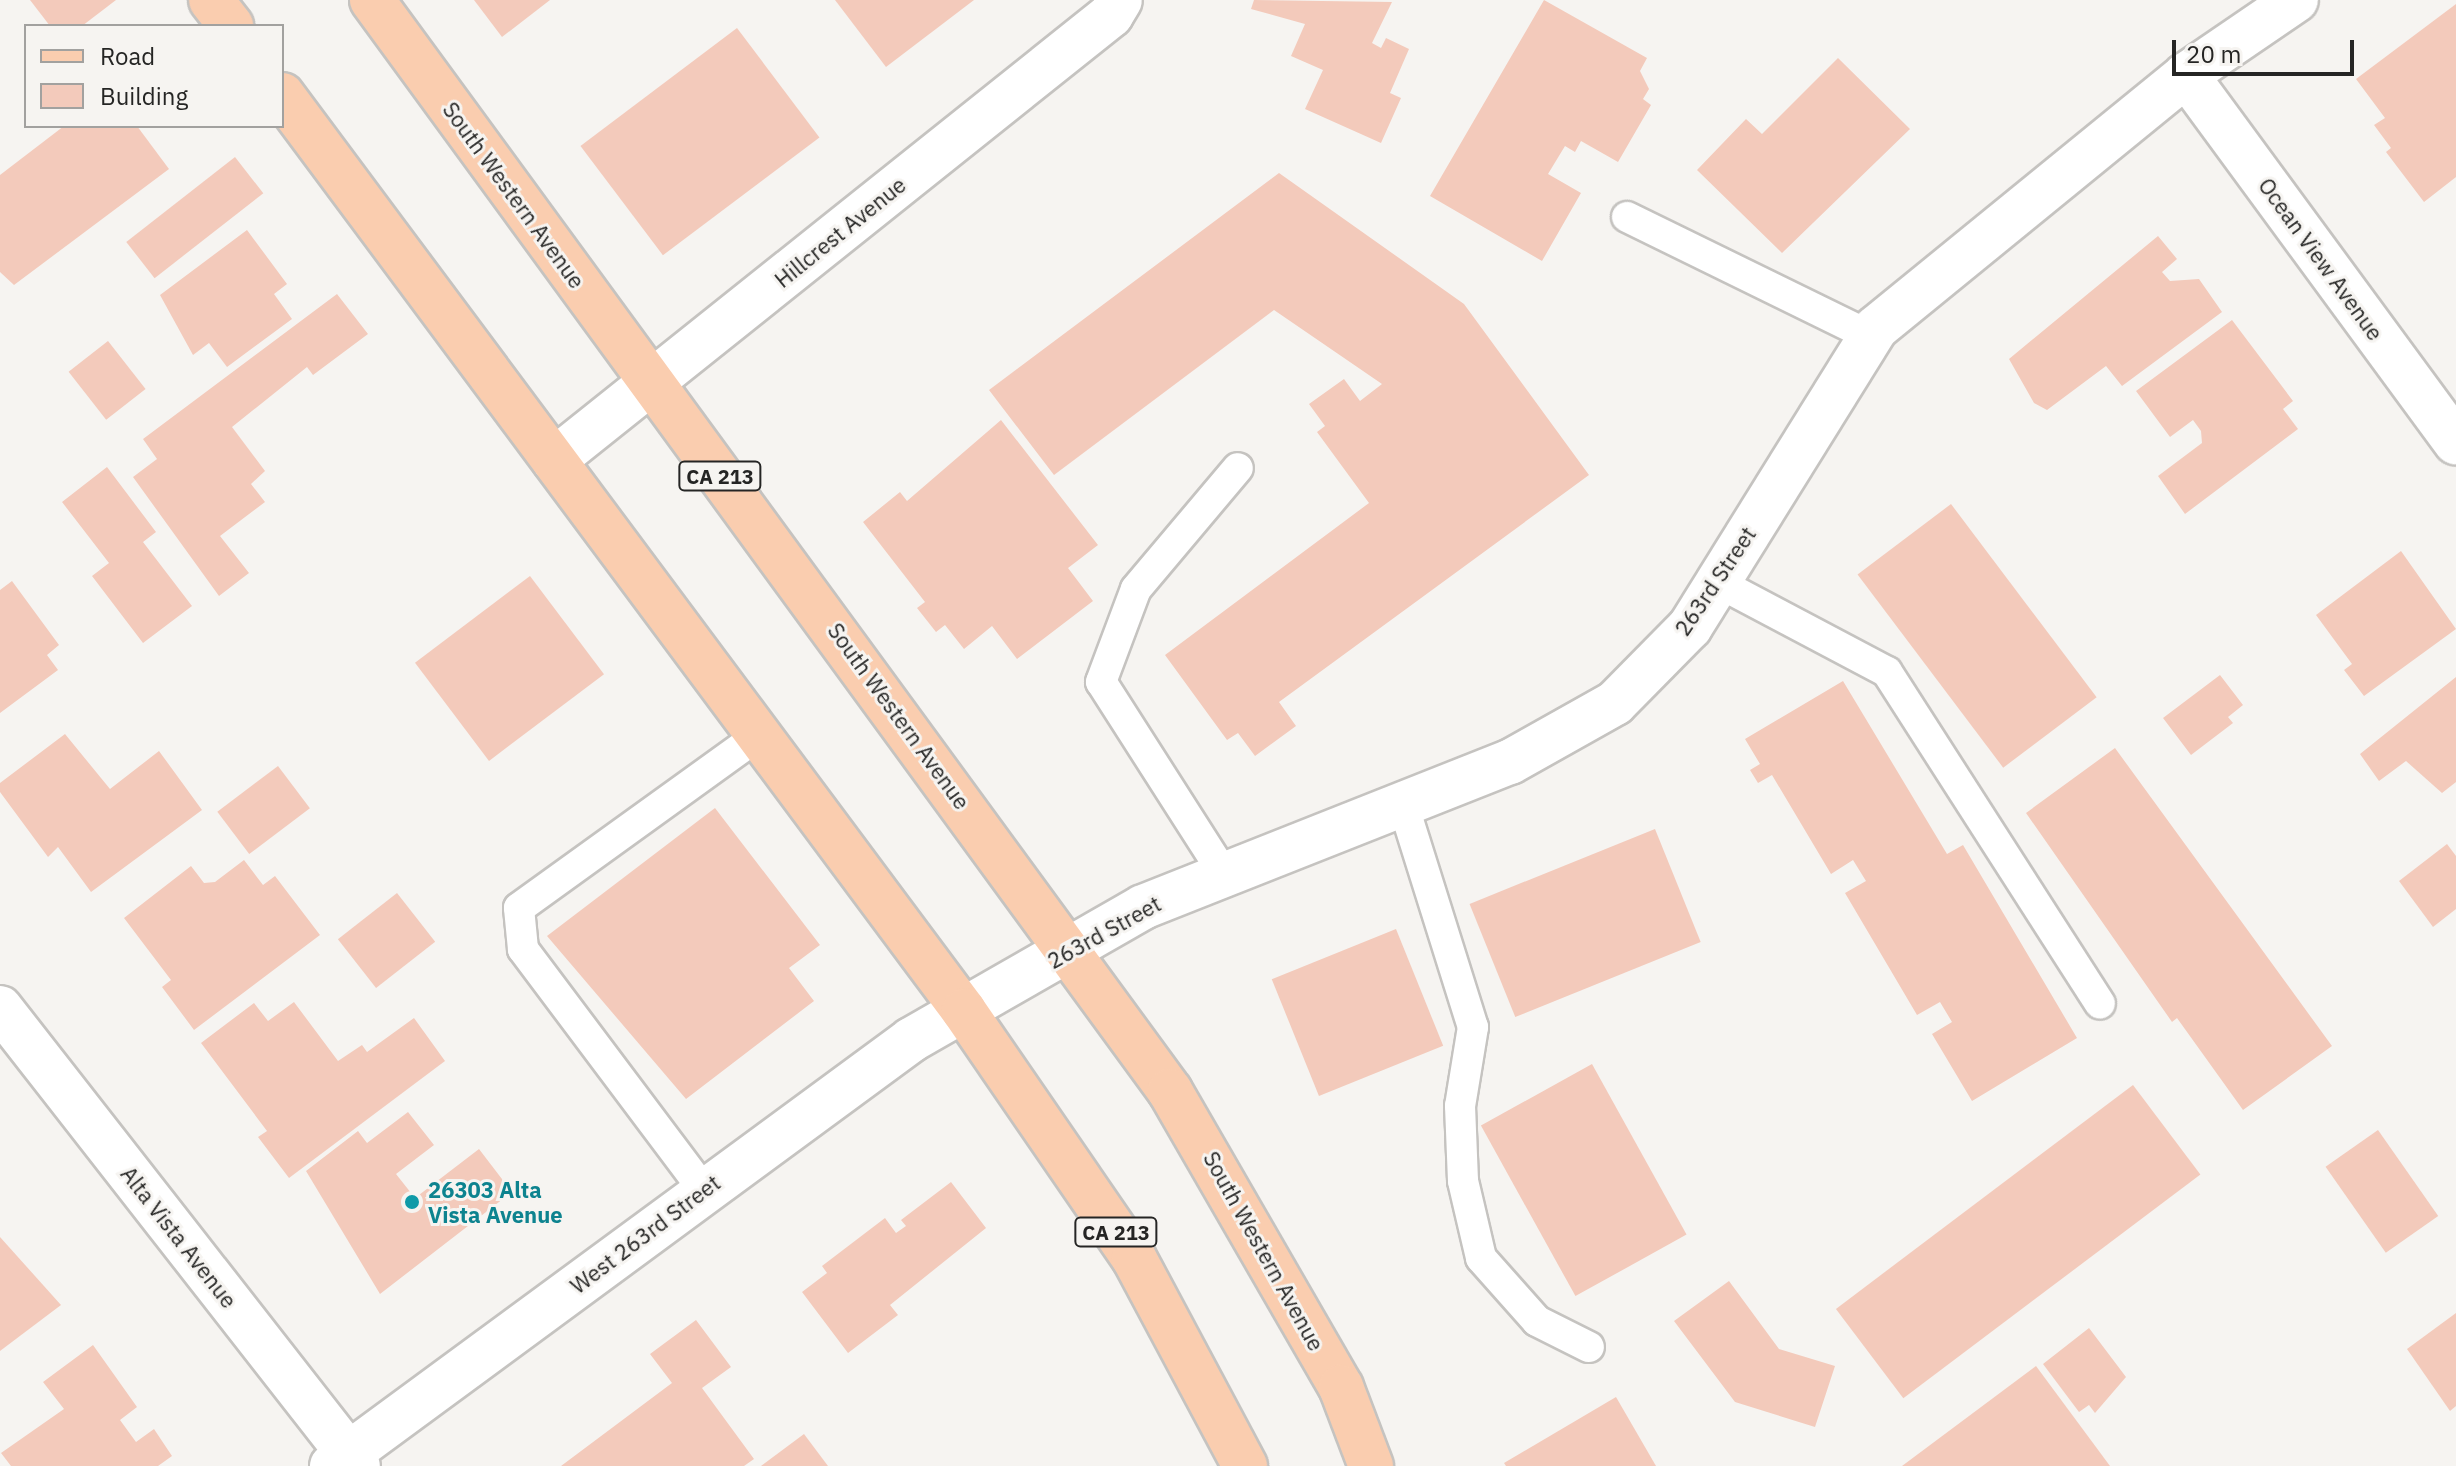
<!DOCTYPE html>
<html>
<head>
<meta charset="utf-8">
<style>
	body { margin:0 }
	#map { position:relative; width:2456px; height:1466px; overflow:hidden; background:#f6f4f1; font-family:"IBM Plex Sans",sans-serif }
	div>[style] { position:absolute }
	.building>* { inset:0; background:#f3cabb; transform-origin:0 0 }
	.roads { filter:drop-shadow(2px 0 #c5c3c0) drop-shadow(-2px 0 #c5c3c0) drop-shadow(0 2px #c5c3c0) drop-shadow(0 -2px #c5c3c0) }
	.lane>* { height:30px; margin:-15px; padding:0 15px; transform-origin:15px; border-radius:15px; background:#fff }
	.street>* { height:44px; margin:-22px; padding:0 22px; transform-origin:22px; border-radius:22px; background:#fff }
	.primary>* { height:44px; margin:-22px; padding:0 22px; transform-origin:22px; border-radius:22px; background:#facdaf }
	.dots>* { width:22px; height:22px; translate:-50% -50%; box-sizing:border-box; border:4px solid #f6f4f1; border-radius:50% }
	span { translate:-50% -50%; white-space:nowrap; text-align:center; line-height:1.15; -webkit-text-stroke:6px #f6f4f1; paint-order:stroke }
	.shield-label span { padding:2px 6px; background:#f6f4f1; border:2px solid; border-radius:6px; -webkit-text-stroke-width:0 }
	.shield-label { font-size:20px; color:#252524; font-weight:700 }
	.street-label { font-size:22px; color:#252524 }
	.culture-label { font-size:22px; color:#0d838f; font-weight:700 }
	.left { translate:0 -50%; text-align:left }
	.legend { position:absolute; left:24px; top:24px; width:260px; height:104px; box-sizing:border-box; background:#f6f4f1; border:2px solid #a2a19f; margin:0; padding:10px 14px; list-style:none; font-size:24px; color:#252524 }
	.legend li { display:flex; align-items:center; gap:16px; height:40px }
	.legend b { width:40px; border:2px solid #a2a19f }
	.scale { position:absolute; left:2172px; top:40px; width:182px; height:36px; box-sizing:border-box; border:4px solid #252524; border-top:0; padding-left:10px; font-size:24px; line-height:28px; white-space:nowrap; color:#252524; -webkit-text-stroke:6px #f6f4f1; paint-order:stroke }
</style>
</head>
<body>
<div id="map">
	<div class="building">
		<i style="clip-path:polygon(30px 0,116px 0,82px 26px,50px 26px)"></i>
		<i style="clip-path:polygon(474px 0,550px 0,502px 37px)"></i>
		<i style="clip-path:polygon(835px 0,974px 0,886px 67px)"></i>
		<i style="clip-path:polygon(1254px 0,1392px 2px,1372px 43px,1381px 48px,1386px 38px,1409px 49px,1390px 93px,1401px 98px,1381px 143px,1305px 109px,1323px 70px,1291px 56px,1305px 24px,1251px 9px)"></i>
		<i style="clip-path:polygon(1544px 0,1647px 58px,1640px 71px,1649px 89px,1643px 99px,1651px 105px,1618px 162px,1581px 141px,1575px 152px,1565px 146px,1548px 174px,1581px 193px,1542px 261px,1430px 196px)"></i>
		<i style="clip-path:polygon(2456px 4px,2456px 177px,2424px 202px,2386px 152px,2391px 148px,2374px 125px,2385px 118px,2356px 79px)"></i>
		<i style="left:737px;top:28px;width:137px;height:196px;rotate:53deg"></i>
		<i style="clip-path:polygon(1838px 58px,1910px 129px,1782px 253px,1697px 170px,1746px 119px,1762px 134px)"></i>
		<i style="clip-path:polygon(64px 126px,137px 126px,169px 169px,14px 285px,0 272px,0 175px)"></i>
		<i style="left:235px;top:157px;width:46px;height:138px;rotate:52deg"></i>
		<i style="clip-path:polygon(1279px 173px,1464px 304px,1589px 475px,1279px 702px,1296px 726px,1255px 756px,1238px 733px,1227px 740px,1165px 655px,1369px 503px,1317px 432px,1325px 426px,1309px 404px,1344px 379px,1360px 401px,1382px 384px,1274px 310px,1054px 475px,989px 390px)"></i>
		<i style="clip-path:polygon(247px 230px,287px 284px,274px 294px,292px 319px,227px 367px,209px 343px,193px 355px,160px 295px)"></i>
		<i style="clip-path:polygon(2158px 236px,2177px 259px,2162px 272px,2170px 281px,2199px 279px,2222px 312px,2122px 386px,2106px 366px,2047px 410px,2034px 403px,2009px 359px)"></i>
		<i style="clip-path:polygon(337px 294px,368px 334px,313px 375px,307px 367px,232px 427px,265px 471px,251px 484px,265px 502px,220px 536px,249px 573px,219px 596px,133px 477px,157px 459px,143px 439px)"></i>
		<i style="clip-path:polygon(2232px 320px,2293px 401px,2283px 409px,2298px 429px,2185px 514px,2158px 476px,2202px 443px,2201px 431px,2193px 420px,2170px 437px,2136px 391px)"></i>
		<i style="left:108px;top:341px;width:61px;height:50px;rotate:52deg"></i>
		<i style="clip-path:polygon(1001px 420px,1098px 545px,1068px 568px,1093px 601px,1017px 659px,992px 626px,964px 649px,945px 625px,936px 632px,917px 608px,925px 602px,863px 522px,900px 492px,907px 501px)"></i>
		<i style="clip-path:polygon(107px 467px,156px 532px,143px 542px,192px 606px,143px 643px,92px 576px,109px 563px,62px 502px)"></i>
		<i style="left:1951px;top:504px;width:242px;height:117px;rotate:53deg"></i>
		<i style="clip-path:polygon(2401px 551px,2456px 629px,2364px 696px,2344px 670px,2352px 664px,2316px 615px)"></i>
		<i style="left:530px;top:576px;width:123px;height:144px;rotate:53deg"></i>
		<i style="clip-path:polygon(12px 581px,59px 645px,47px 655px,58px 670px,0 713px,0 590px)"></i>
		<i style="clip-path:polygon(2220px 675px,2243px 705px,2228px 717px,2233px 723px,2191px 755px,2163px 718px)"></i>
		<i style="clip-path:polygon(2456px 677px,2456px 782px,2442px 793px,2406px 761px,2379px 781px,2360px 754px)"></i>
		<i style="clip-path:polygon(1843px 681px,1947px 854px,1963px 845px,2077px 1038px,1972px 1101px,1932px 1034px,1952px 1022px,1940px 1002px,1917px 1015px,1845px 893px,1866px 881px,1853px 860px,1831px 874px,1772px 775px,1758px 783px,1750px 770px,1760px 764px,1745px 739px)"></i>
		<i style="clip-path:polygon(65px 734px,110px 789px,159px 751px,202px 810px,91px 892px,58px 847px,48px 857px,0 792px,0 783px)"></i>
		<i style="clip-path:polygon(2115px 748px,2332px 1046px,2243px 1110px,2177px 1018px,2172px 1022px,2026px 813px)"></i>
		<i style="left:278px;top:766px;width:53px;height:76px;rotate:53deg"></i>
		<i style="clip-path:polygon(715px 808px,820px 945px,789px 968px,814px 1001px,686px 1099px,547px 936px)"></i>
		<i style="left:1655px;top:829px;width:122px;height:200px;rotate:68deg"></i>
		<i style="clip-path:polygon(2447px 844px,2456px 856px,2456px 909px,2433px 927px,2399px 881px)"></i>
		<i style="clip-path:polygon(244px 860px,263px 885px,275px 876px,320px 935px,194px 1030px,162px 987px,171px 980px,124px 918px,191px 866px,204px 883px,215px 882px)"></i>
		<i style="left:397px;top:893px;width:62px;height:75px;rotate:52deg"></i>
		<i style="left:1396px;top:929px;width:126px;height:134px;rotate:68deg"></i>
		<i style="clip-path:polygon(294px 1002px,338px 1061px,362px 1045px,367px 1052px,414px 1018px,445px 1061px,289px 1178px,258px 1137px,267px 1131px,201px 1043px,254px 1003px,268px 1021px)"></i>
		<i style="left:1592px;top:1064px;width:195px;height:127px;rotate:61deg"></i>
		<i style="left:2133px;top:1085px;width:112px;height:372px;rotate:53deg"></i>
		<i style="clip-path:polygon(408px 1112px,434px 1145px,396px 1174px,415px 1198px,479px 1149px,512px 1192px,380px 1294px,306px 1171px,358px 1131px,367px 1143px)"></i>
		<i style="left:2378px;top:1130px;width:105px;height:64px;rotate:55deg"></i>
		<i style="clip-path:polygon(951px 1182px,986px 1228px,890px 1305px,898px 1315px,848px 1353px,802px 1292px,827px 1273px,822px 1266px,885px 1218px,896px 1233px,906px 1226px,901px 1220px)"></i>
		<i style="clip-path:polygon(0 1237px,61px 1305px,0 1351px)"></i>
		<i style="clip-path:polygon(1729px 1281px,1779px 1349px,1835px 1366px,1815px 1427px,1735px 1402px,1674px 1321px)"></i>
		<i style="clip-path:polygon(2456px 1313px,2456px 1406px,2450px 1411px,2407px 1349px)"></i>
		<i style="clip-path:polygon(696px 1320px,731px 1367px,702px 1388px,754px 1459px,744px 1466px,561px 1466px,672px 1383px,650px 1354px)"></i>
		<i style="clip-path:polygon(2089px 1328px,2126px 1377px,2095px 1413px,2089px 1405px,2079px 1412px,2043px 1364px)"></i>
		<i style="clip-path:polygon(93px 1345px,137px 1407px,120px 1420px,136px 1442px,154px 1429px,172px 1456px,158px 1466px,11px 1466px,1px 1453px,64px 1409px,43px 1382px)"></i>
		<i style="clip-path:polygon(2036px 1366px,2110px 1466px,1902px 1466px)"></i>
		<i style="clip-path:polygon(1616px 1397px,1656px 1466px,1506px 1466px,1504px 1463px)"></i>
		<i style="clip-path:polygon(804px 1434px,828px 1466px,761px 1466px)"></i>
	</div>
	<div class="roads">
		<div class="lane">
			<i style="left:1627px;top:217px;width:271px;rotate:26.1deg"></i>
			<i style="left:1717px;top:582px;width:192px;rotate:27.9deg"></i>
			<i style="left:1887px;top:672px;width:394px;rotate:57.3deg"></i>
			<i style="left:1403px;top:804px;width:234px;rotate:72.6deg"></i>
			<i style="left:1473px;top:1027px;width:80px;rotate:99.3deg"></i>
			<i style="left:1460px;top:1106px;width:75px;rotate:87.7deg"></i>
			<i style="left:1463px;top:1181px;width:79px;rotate:76.8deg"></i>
			<i style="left:1481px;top:1258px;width:84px;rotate:48.4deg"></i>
			<i style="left:1537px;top:1321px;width:58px;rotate:26.6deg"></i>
			<i style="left:1224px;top:874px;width:228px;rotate:-122.6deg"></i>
			<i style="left:1101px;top:682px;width:99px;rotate:-69.4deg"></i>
			<i style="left:1136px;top:589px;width:158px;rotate:-49.9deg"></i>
			<i style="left:703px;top:1189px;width:300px;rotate:-126.9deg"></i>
			<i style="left:523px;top:949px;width:41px;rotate:-95.6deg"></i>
			<i style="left:519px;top:908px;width:299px;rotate:-35.8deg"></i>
		</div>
		<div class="street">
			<i style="left:2186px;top:75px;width:456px;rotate:53.7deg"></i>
			<i style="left:554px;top:460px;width:713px;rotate:-38.62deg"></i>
			<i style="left:1111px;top:15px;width:17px;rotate:-59deg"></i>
			<i style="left:0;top:1008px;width:581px;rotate:51.99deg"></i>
			<i style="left:332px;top:1466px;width:719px;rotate:-36.34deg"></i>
			<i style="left:911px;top:1040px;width:267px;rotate:-29.8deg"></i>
			<i style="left:1143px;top:907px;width:395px;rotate:-21.6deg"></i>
			<i style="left:1510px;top:762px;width:120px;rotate:-29.3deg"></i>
			<i style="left:1615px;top:703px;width:107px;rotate:-45.4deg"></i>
			<i style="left:1690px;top:627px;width:352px;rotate:-58.1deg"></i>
			<i style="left:1876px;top:328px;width:400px;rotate:-39.2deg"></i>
			<i style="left:2186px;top:75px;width:133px;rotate:-34.3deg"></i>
		</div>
		<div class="primary">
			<i style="left:211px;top:0;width:33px;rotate:52deg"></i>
			<i style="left:372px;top:0;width:1352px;rotate:53.82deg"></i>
			<i style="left:1170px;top:1091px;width:342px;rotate:60deg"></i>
			<i style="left:1341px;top:1387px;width:85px;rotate:69.2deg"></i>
			<i style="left:282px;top:95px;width:1142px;rotate:53.33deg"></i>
			<i style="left:964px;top:1011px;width:300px;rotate:55.5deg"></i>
			<i style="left:1134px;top:1258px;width:236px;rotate:61.9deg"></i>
		</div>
	</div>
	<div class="dots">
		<i style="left:412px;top:1202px;background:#0f9aa8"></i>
	</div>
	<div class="shield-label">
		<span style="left:720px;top:476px">CA 213</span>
		<span style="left:1116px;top:1232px">CA 213</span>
	</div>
	<div class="street-label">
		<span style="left:514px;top:195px;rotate:54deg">South Western Avenue</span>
		<span style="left:840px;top:232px;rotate:-39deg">Hillcrest Avenue</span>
		<span style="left:2321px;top:259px;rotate:54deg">Ocean View Avenue</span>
		<span style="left:1715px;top:581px;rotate:-56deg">263rd Street</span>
		<span style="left:899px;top:716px;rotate:54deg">South Western Avenue</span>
		<span style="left:1104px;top:932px;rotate:-29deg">263rd Street</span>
		<span style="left:645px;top:1234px;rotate:-37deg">West 263rd Street</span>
		<span style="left:179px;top:1237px;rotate:52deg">Alta Vista Avenue</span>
		<span style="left:1264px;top:1251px;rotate:61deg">South Western Avenue</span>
	</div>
	<div class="culture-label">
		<span class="left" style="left:428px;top:1202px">26303 Alta<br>Vista Avenue</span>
	</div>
	<ul class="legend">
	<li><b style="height:10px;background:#facdaf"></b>Road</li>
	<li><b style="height:22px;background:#f3cabb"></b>Building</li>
	</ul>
	<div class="scale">20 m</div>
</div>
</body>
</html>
